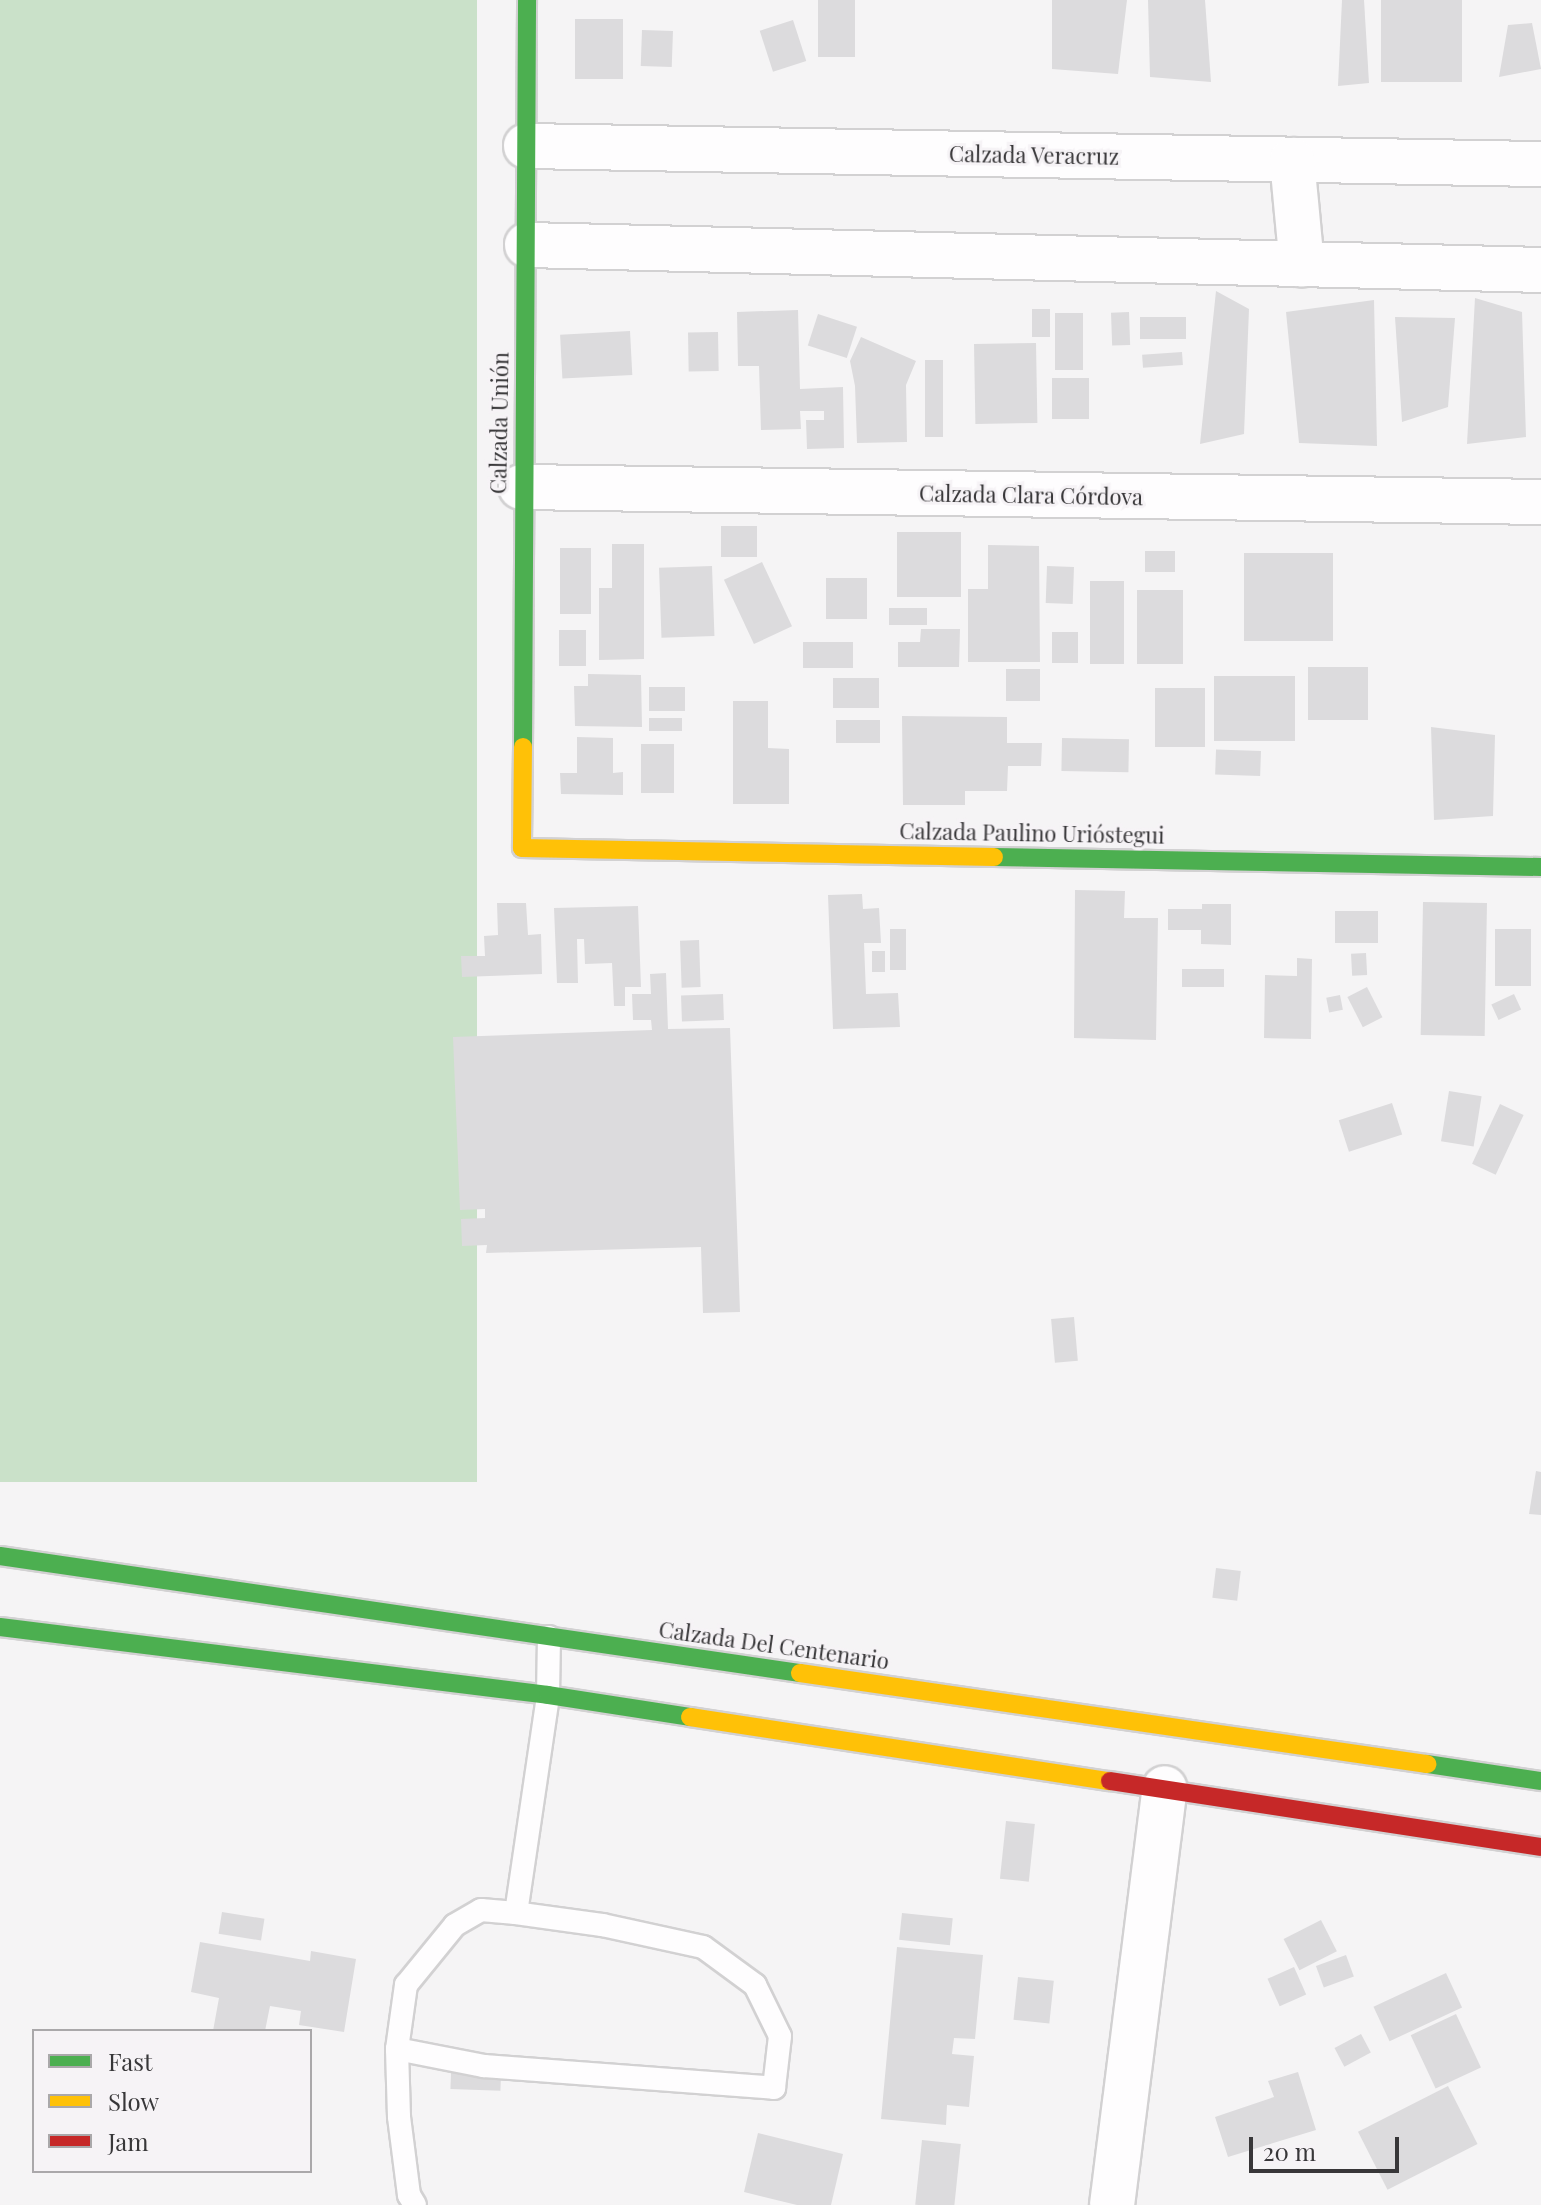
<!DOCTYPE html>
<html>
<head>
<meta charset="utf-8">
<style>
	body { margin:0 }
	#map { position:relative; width:1541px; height:2205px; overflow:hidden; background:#f5f4f5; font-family:"Playfair Display",serif }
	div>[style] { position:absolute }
	.forest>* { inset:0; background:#cae1c9; transform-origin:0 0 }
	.building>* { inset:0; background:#dcdbdd; transform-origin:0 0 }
	.roads { filter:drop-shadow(2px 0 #d2d1d2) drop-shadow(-2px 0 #d2d1d2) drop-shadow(0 2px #d2d1d2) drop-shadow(0 -2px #d2d1d2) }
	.lane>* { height:22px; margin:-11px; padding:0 11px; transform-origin:11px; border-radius:11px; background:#fefdfe }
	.street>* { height:44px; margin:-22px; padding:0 22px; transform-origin:22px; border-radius:22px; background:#fefdfe }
	.fast>* { height:18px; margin:-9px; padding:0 9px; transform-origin:9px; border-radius:9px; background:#4caf50 }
	.slow>* { height:18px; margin:-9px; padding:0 9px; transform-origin:9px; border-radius:9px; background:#ffc107 }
	.jam>* { height:18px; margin:-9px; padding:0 9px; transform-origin:9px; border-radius:9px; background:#c62828 }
	span { translate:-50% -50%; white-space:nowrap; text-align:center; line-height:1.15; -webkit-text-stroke:6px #f6f3f6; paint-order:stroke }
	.street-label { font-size:22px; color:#383739 }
	.legend { position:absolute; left:32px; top:2029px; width:280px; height:144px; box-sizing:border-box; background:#f6f3f6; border:2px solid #aaa8aa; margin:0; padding:10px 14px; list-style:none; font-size:24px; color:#383739 }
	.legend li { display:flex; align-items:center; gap:16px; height:40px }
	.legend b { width:40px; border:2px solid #aaa8aa }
	.scale { position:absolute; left:1249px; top:2137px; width:150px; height:36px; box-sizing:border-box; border:4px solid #383739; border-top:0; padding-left:10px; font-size:24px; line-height:28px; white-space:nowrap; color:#383739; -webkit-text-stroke:6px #f6f3f6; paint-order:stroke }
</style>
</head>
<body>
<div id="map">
	<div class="forest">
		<i style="left:0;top:0;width:477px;height:1482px"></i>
	</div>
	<div class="building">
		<i style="left:818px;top:0;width:37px;height:57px"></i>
		<i style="clip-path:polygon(1052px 0,1127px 0,1118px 74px,1052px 69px)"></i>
		<i style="clip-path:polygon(1148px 0,1205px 0,1211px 82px,1150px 77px)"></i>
		<i style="clip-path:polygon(1342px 0,1364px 0,1369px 83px,1338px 86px)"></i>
		<i style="left:1381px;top:0;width:81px;height:82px"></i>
		<i style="left:575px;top:19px;width:48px;height:60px"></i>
		<i style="left:793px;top:20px;width:43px;height:35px;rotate:72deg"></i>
		<i style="clip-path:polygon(1532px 23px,1541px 69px,1499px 77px,1508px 25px)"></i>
		<i style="left:642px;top:30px;width:31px;height:36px;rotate:2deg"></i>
		<i style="clip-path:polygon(1216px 291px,1249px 309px,1244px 434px,1200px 444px)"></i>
		<i style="clip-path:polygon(1475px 298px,1522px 312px,1526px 437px,1467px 444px)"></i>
		<i style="clip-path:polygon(1374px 300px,1377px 446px,1299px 443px,1286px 312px)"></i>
		<i style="left:1032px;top:309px;width:18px;height:28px"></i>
		<i style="clip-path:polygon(798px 310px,800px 389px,843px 387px,844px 448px,807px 449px,806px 420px,824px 420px,824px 411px,800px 411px,801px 429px,761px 430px,759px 366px,738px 366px,737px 312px)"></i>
		<i style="left:1129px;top:312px;width:33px;height:18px;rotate:88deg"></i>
		<i style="left:1055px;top:313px;width:28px;height:57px"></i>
		<i style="left:818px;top:314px;width:41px;height:33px;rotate:18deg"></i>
		<i style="left:1186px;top:317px;width:22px;height:46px;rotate:90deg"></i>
		<i style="clip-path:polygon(1395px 317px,1455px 318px,1448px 407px,1402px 422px)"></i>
		<i style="left:630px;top:331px;width:44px;height:70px;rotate:87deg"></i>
		<i style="left:718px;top:332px;width:39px;height:30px;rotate:89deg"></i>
		<i style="clip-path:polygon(861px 337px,916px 361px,906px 385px,907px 442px,857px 443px,855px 386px,850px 361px)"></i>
		<i style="left:1036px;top:343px;width:80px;height:62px;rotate:89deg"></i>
		<i style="left:1182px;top:352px;width:13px;height:40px;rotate:86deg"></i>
		<i style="left:925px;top:360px;width:18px;height:77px"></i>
		<i style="left:1089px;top:378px;width:41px;height:37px;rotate:90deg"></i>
		<i style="left:721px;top:526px;width:36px;height:31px"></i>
		<i style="left:897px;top:532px;width:64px;height:65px"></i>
		<i style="clip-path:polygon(612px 544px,644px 544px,644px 659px,599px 660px,599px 588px,612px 588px)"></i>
		<i style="clip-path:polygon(988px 545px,1039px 546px,1040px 662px,968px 662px,968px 589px,988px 589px)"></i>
		<i style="left:591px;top:548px;width:66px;height:31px;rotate:90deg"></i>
		<i style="left:1145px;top:551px;width:30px;height:21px"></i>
		<i style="left:1244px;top:553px;width:89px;height:88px"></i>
		<i style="left:762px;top:562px;width:71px;height:42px;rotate:65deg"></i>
		<i style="left:712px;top:566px;width:70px;height:53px;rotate:88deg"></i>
		<i style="left:1047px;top:566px;width:27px;height:37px;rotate:2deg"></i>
		<i style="left:826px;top:578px;width:41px;height:41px"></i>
		<i style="left:1090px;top:581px;width:34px;height:83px"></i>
		<i style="left:1137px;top:590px;width:46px;height:74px"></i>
		<i style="left:889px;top:608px;width:38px;height:17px"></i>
		<i style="clip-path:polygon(921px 629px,960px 629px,959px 667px,898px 667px,898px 642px,920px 642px)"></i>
		<i style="left:559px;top:630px;width:27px;height:36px"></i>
		<i style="left:1078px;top:632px;width:31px;height:26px;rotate:90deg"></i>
		<i style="left:803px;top:642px;width:50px;height:26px"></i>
		<i style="left:1308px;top:667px;width:60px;height:53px"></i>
		<i style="left:1006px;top:669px;width:34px;height:32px"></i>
		<i style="clip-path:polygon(588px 674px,641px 675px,642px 727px,575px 726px,574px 686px,588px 686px)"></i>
		<i style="left:1214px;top:676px;width:81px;height:65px"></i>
		<i style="left:833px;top:678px;width:46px;height:30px"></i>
		<i style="left:649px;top:687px;width:36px;height:24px"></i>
		<i style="left:1205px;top:688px;width:59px;height:50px;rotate:90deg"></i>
		<i style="clip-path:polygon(733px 701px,768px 701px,768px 748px,789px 749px,789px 804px,733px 804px)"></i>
		<i style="clip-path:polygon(902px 716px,1007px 717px,1007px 743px,1042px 743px,1041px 766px,1008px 766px,1007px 791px,965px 791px,965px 805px,903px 805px)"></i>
		<i style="left:649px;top:718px;width:33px;height:13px"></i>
		<i style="left:836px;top:720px;width:44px;height:23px"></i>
		<i style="clip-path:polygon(1431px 727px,1495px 735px,1493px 816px,1434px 820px)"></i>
		<i style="clip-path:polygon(577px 737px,613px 738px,613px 773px,623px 772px,623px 795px,561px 794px,560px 773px,577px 773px)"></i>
		<i style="left:1062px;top:738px;width:67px;height:33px;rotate:1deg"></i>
		<i style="left:641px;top:744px;width:33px;height:49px"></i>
		<i style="left:1261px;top:751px;width:25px;height:45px;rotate:92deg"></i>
		<i style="clip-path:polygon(1075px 890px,1125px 891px,1124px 918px,1158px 918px,1156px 1040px,1074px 1038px)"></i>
		<i style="clip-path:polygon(862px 894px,863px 909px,879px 908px,881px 943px,864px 943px,866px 994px,898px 993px,900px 1027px,833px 1029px,828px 895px)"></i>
		<i style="left:1423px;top:902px;width:64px;height:133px;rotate:1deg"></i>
		<i style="clip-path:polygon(497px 903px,526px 903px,528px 935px,541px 934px,542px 974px,462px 977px,461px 956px,485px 956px,484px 936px,498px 935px)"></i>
		<i style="clip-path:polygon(1202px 904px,1231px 904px,1231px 945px,1201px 944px,1201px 930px,1168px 930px,1168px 909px,1202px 909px)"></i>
		<i style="clip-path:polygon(638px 906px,641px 987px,625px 987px,625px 1006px,614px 1006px,612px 963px,585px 964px,584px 939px,577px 939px,578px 983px,557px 983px,554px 908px)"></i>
		<i style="left:1335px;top:911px;width:43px;height:32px"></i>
		<i style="left:890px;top:929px;width:16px;height:41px"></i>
		<i style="left:1495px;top:929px;width:36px;height:57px"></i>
		<i style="left:699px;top:940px;width:47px;height:19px;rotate:88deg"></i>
		<i style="left:872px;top:951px;width:13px;height:21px"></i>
		<i style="left:1366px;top:953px;width:22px;height:15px;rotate:87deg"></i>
		<i style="clip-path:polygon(1297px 958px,1312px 959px,1311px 1039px,1264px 1038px,1265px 975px,1297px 976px)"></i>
		<i style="left:1182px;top:969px;width:42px;height:18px"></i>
		<i style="clip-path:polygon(666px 973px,668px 1029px,730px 1028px,740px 1312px,703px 1313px,701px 1247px,486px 1253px,487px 1245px,462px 1246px,461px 1219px,485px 1218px,485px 1209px,460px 1210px,453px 1037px,652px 1030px,651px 1020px,633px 1020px,632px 994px,651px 994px,650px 974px)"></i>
		<i style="left:1367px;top:987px;width:34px;height:22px;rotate:63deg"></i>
		<i style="left:723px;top:994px;width:26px;height:42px;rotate:88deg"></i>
		<i style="left:1514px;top:994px;width:17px;height:25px;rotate:65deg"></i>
		<i style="left:1340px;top:995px;width:15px;height:14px;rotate:79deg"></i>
		<i style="left:1449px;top:1091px;width:33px;height:51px;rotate:9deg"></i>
		<i style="left:1392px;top:1103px;width:33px;height:56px;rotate:72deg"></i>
		<i style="left:1500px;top:1104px;width:26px;height:66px;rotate:25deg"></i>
		<i style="left:1074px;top:1317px;width:44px;height:23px;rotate:85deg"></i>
		<i style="clip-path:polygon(1536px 1471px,1541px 1472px,1541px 1515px,1529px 1514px)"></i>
		<i style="left:1216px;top:1568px;width:25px;height:30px;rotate:7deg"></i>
		<i style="left:1006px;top:1821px;width:29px;height:58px;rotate:6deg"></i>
		<i style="left:222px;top:1912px;width:43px;height:22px;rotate:9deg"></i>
		<i style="left:902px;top:1913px;width:51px;height:27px;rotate:6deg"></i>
		<i style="left:1321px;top:1920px;width:35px;height:42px;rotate:63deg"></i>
		<i style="clip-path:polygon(200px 1942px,310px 1961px,311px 1951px,356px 1959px,344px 2032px,299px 2025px,301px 2011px,270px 2006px,265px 2031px,213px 2031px,219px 1998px,191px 1992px)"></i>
		<i style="clip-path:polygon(897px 1947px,983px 1955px,975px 2039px,954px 2038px,952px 2054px,974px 2056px,969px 2107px,947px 2105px,946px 2125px,881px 2119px)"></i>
		<i style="left:1346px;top:1955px;width:23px;height:32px;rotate:70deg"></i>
		<i style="left:1294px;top:1967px;width:30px;height:29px;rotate:66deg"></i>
		<i style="left:1446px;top:1973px;width:38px;height:80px;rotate:65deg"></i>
		<i style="left:1018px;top:1977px;width:36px;height:43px;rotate:6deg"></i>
		<i style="left:1456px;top:2014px;width:59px;height:50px;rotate:65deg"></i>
		<i style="left:1361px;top:2034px;width:21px;height:30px;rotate:62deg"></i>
		<i style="clip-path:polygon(1298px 2072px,1316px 2130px,1228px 2157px,1215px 2117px,1274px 2097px,1268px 2081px)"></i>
		<i style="left:451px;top:2073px;width:50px;height:16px;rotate:2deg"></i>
		<i style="left:1448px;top:2086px;width:65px;height:101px;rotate:63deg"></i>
		<i style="clip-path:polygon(758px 2133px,843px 2154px,831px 2205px,797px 2205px,744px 2192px)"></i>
		<i style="left:922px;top:2140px;width:39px;height:65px;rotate:6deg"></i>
	</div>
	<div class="roads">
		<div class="lane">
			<i style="left:397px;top:2049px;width:89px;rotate:11.1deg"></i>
			<i style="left:484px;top:2066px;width:291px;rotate:4.3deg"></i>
			<i style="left:774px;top:2088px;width:52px;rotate:-83.4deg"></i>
			<i style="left:780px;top:2036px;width:57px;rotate:-116.1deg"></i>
			<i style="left:755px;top:1985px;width:64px;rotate:-143.8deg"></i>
			<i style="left:703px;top:1947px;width:103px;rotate:-167.7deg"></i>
			<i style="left:602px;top:1925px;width:87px;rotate:-172.1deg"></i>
			<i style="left:415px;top:2205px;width:12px;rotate:-121deg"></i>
			<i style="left:409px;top:2195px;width:79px;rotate:-97.3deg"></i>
			<i style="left:399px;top:2117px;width:68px;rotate:-91.7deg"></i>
			<i style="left:397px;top:2049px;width:65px;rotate:-82deg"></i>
			<i style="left:406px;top:1985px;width:77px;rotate:-50.8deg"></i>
			<i style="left:455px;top:1925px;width:30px;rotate:-30deg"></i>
			<i style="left:481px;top:1910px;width:35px;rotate:5deg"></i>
			<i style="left:516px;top:1913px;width:220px;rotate:-81.6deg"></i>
			<i style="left:548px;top:1695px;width:58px;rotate:-89deg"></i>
		</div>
		<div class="street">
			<i style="left:526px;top:146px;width:1015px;rotate:1.02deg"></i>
			<i style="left:1292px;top:160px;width:105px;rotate:84.6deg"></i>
			<i style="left:527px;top:245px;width:1014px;rotate:1.41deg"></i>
			<i style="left:521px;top:487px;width:1020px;rotate:0.84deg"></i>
			<i style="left:1112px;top:2205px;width:420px;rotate:-82.8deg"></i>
		</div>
		<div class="fast">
			<i style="left:523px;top:747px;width:747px;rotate:-89.69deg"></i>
			<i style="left:994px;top:857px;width:547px;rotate:1.05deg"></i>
			<i style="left:0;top:1556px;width:809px;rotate:8.32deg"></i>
			<i style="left:0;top:1627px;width:552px;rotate:7.07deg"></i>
			<i style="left:548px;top:1695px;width:144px;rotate:8.8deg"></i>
			<i style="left:1427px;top:1764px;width:115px;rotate:8.5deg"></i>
		</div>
		<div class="slow">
			<i style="left:523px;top:747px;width:101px;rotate:90.6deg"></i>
			<i style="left:522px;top:848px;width:472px;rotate:1.1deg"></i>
			<i style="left:800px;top:1673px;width:634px;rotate:8.26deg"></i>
			<i style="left:690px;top:1717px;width:425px;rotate:8.7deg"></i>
		</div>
		<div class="jam">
			<i style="left:1110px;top:1781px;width:436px;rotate:8.7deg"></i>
		</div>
	</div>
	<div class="street-label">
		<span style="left:1034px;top:155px;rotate:1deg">Calzada Veracruz</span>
		<span style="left:499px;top:423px;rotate:-89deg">Calzada Unión</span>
		<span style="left:1031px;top:495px;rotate:1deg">Calzada Clara Córdova</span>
		<span style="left:1032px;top:833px;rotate:1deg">Calzada Paulino Urióstegui</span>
		<span style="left:774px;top:1645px;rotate:8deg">Calzada Del Centenario</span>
	</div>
	<ul class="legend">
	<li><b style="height:10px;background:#4caf50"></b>Fast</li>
	<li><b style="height:10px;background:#ffc107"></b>Slow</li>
	<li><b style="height:10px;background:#c62828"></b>Jam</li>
	</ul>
	<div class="scale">20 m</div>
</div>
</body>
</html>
